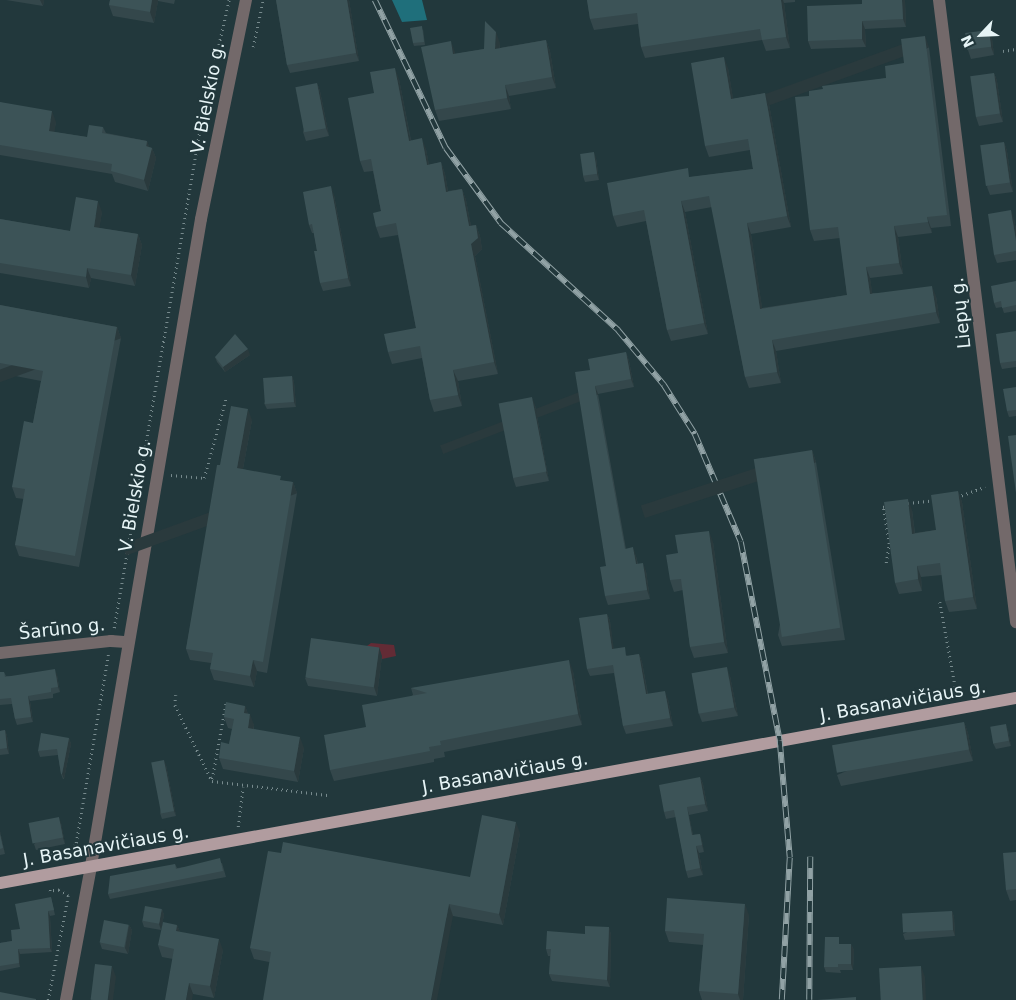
<!DOCTYPE html>
<html>
<head>
<meta charset="utf-8">
<style>
	body { margin:0 }
	#map { position:relative; width:1016px; height:1000px; overflow:hidden; background:#22383c; font-family:"DejaVu Sans",sans-serif }
	div>[style] { position:absolute }
	.green>* { inset:0; background:#632b35 }
	.water>* { inset:0; background:#1f6f7b }
	.path>* { height:2.5px; margin-top:-1.25px; transform-origin:0; background:repeating-linear-gradient(90deg,#778a8d 0 1px,transparent 0 5px) }
	.minor>* { height:12px; margin:-6px; padding:0 6px; transform-origin:6px; border-radius:6px; background:#73696a }
	.major>* { height:12px; margin:-6px; padding:0 6px; transform-origin:6px; border-radius:6px; background:#b19c9f }
	.rail>* { height:5.5px; margin-top:-2.75px; transform-origin:0; background:repeating-linear-gradient(90deg,#22383c 0 11px,#91a2a5 0 22px); box-sizing:border-box; border-block:1px solid #91a2a5 }
	.wall>* { inset:0; background:#34474b }
	.shaded-wall>* { inset:0; background:#2a3a3d; transform-origin:0 0 }
	.building>* { inset:0; background:#3c5357; transform-origin:0 0 }
	span { translate:-50% -50%; white-space:nowrap; text-align:center; line-height:1.15; -webkit-text-stroke:4px #22383c; paint-order:stroke }
	.street-label { font-size:18px; color:#e6f4f6 }
	.north { position:absolute; left:956px; top:10px; width:50px; height:50px; -webkit-text-stroke:4px #22383c; paint-order:stroke; rotate:245deg; font-size:14px; font-weight:700; line-height:20px; text-align:center; color:#e6f4f6 }
	.north::after { content:''; display:block; margin:auto; width:18px; height:22px; background:#e6f4f6; clip-path:polygon(50% 0,100% 100%,50% 72%,0 100%) }
</style>
</head>
<body>
<div id="map">
	<div class="green">
		<i style="clip-path:polygon(371px 643px,394px 645px,396px 656px,382px 659px,367px 646px)"></i>
	</div>
	<div class="water">
		<i style="clip-path:polygon(392px 0,422px 0,427px 20px,402px 22px)"></i>
	</div>
	<div class="path">
		<i style="left:253px;top:47px;width:48px;rotate:-78deg"></i>
		<i style="left:1003px;top:51px;width:13px;rotate:-9deg"></i>
		<i style="left:171px;top:475px;width:33px;rotate:5deg"></i>
		<i style="left:204px;top:478px;width:83px;rotate:-74.6deg"></i>
		<i style="left:957px;top:497px;width:30px;rotate:-20deg"></i>
		<i style="left:908px;top:503px;width:27px;rotate:-6deg"></i>
		<i style="left:886px;top:563px;width:19px;rotate:-81deg"></i>
		<i style="left:889px;top:544px;width:37px;rotate:-99deg"></i>
		<i style="left:883px;top:507px;width:4px;rotate:-14deg"></i>
		<i style="left:940px;top:602px;width:96px;rotate:79.7deg"></i>
		<i style="left:114px;top:628px;width:512px;rotate:-80.23deg"></i>
		<i style="left:201px;top:123px;width:126px;rotate:-77.2deg"></i>
		<i style="left:176px;top:695px;width:10px;rotate:96deg"></i>
		<i style="left:175px;top:705px;width:85px;rotate:64deg"></i>
		<i style="left:212px;top:781px;width:116px;rotate:6.9deg"></i>
		<i style="left:212px;top:779px;width:78px;rotate:-79.7deg"></i>
		<i style="left:238px;top:827px;width:40px;rotate:-82.9deg"></i>
		<i style="left:47px;top:862px;width:6px;rotate:-99deg"></i>
		<i style="left:46px;top:856px;width:27px;rotate:-13deg"></i>
		<i style="left:72px;top:850px;width:8px;rotate:-60deg"></i>
		<i style="left:76px;top:843px;width:191px;rotate:-80.3deg"></i>
		<i style="left:48px;top:1000px;width:106px;rotate:-79.1deg"></i>
		<i style="left:68px;top:896px;width:11px;rotate:-146deg"></i>
		<i style="left:59px;top:890px;width:9px;rotate:174deg"></i>
		<i style="left:50px;top:891px;width:4px;rotate:-104deg"></i>
	</div>
	<div class="minor">
		<i style="left:939px;top:0;width:627px;rotate:82.94deg"></i>
		<i style="left:0;top:653px;width:112px;rotate:-6.2deg"></i>
		<i style="left:111px;top:641px;width:16px;rotate:4deg"></i>
		<i style="left:66px;top:1000px;width:136px;rotate:-79.4deg"></i>
		<i style="left:91px;top:866px;width:656px;rotate:-80.35deg"></i>
		<i style="left:201px;top:219px;width:224px;rotate:-78.4deg"></i>
	</div>
	<div class="major">
		<i style="left:0;top:883px;width:1033px;rotate:-10.32deg"></i>
	</div>
	<div class="rail">
		<i style="left:375px;top:0;width:164px;rotate:64.4deg"></i>
		<i style="left:446px;top:148px;width:93px;rotate:53.7deg"></i>
		<i style="left:501px;top:223px;width:159px;rotate:42.4deg"></i>
		<i style="left:618px;top:330px;width:72px;rotate:50.1deg"></i>
		<i style="left:664px;top:385px;width:58px;rotate:57.7deg"></i>
		<i style="left:695px;top:434px;width:117px;rotate:66.9deg"></i>
		<i style="left:741px;top:542px;width:203px;rotate:78.9deg"></i>
		<i style="left:780px;top:741px;width:117px;rotate:85.1deg"></i>
		<i style="left:790px;top:858px;width:142px;rotate:93.2deg"></i>
		<i style="left:809px;top:1000px;width:143px;rotate:-89.6deg"></i>
	</div>
	<div class="wall">
		<i style="clip-path:polygon(6px 0,44px 0,43px 6px)"></i>
		<i style="clip-path:polygon(110px 0,175px 0,174px 4px,158px 1px,154px 23px,113px 16px,109px 5px)"></i>
		<i style="clip-path:polygon(276px 0,349px 0,359px 61px,290px 73px,287px 65px)"></i>
		<i style="clip-path:polygon(587px 0,795px 0,795px 2px,784px 3px,790px 48px,766px 51px,762px 40px,645px 58px,641px 47px,638px 24px,594px 30px,590px 19px)"></i>
		<i style="clip-path:polygon(862px 0,905px 0,906px 27px,865px 29px,866px 47px,811px 49px,808px 41px,862px 4px)"></i>
		<i style="clip-path:polygon(423px 29px,425px 45px,414px 46px,413px 43px)"></i>
		<i style="clip-path:polygon(992px 39px,994px 55px,971px 59px,968px 50px)"></i>
		<i style="clip-path:polygon(546px 40px,550px 51px,556px 88px,509px 96px,511px 109px,439px 121px,435px 110px,455px 52px,455px 54px,484px 49px,500px 43px,500px 48px)"></i>
		<i style="clip-path:polygon(929px 47px,951px 226px,931px 228px,932px 233px,898px 237px,903px 274px,870px 278px,872px 293px,936px 296px,940px 323px,776px 351px,781px 383px,749px 388px,745px 377px,712px 207px,685px 212px,708px 334px,671px 341px,667px 330px,646px 221px,617px 227px,613px 216px,691px 177px,753px 169px,750px 150px,709px 157px,705px 146px,728px 68px,733px 99px,765px 93px,769px 104px,791px 227px,751px 234px,762px 308px,847px 295px,840px 238px,814px 241px,810px 230px,809px 96px,823px 89px,886px 78px,904px 63px)"></i>
		<i style="clip-path:polygon(994px 73px,997px 81px,1003px 122px,979px 126px,976px 117px)"></i>
		<i style="clip-path:polygon(399px 79px,411px 140px,426px 149px,429px 165px,441px 162px,445px 174px,448px 191px,462px 189px,466px 200px,471px 226px,476px 225px,480px 236px,482px 249px,475px 256px,498px 374px,458px 381px,462px 406px,434px 412px,430px 400px,422px 358px,392px 364px,388px 352px,416px 328px,398px 235px,380px 238px,376px 227px,381px 211px,373px 171px,364px 172px,360px 161px,374px 93px)"></i>
		<i style="clip-path:polygon(317px 83px,320px 91px,329px 136px,306px 141px,303px 132px)"></i>
		<i style="clip-path:polygon(0 102px,56px 122px,54px 132px,87px 137px,103px 127px,106px 133px,147px 141px,149px 147px,152px 148px,156px 158px,148px 191px,115px 182px,112px 174px,0 155px)"></i>
		<i style="clip-path:polygon(1004px 142px,1007px 151px,1013px 192px,990px 195px,987px 187px)"></i>
		<i style="clip-path:polygon(596px 158px,599px 180px,585px 182px,583px 176px)"></i>
		<i style="clip-path:polygon(334px 195px,351px 286px,323px 291px,320px 283px,317px 251px,314px 233px,312px 233px,309px 225px)"></i>
		<i style="clip-path:polygon(102px 212px,99px 228px,138px 234px,142px 245px,135px 286px,91px 278px,89px 288px,0 273px,0 219px,70px 231px)"></i>
		<i style="clip-path:polygon(1014px 219px,1016px 230px,1016px 260px,997px 263px,994px 255px)"></i>
		<i style="clip-path:polygon(1016px 281px,1016px 311px,1004px 313px,1002px 307px,996px 308px,994px 303px)"></i>
		<i style="clip-path:polygon(0 305px,117px 327px,121px 338px,79px 567px,19px 556px,15px 545px,24px 499px,16px 498px,12px 487px,33px 423px,41px 381px,0 373px)"></i>
		<i style="clip-path:polygon(1016px 331px,1016px 367px,1002px 369px,1000px 363px)"></i>
		<i style="clip-path:polygon(626px 352px,629px 361px,634px 387px,598px 394px,626px 549px,636px 556px,638px 564px,646px 571px,650px 599px,608px 605px,605px 596px,606px 566px,590px 370px)"></i>
		<i style="clip-path:polygon(250px 355px,225px 372px,217px 362px,215px 357px)"></i>
		<i style="clip-path:polygon(292px 376px,294px 382px,296px 407px,267px 409px,264px 403px)"></i>
		<i style="clip-path:polygon(1016px 387px,1016px 416px,1009px 417px,1007px 411px)"></i>
		<i style="clip-path:polygon(535px 405px,549px 481px,516px 487px,513px 478px)"></i>
		<i style="clip-path:polygon(252px 420px,243px 469px,282px 481px,293px 482px,297px 493px,267px 673px,257px 671px,254px 687px,214px 680px,210px 669px,211px 663px,190px 660px,186px 649px,220px 465px)"></i>
		<i style="clip-path:polygon(812px 450px,816px 462px,845px 640px,782px 646px,778px 635px)"></i>
		<i style="clip-path:polygon(958px 491px,962px 502px,977px 609px,949px 612px,945px 601px,942px 575px,921px 577px,922px 591px,899px 594px,895px 583px,912px 510px,915px 533px,936px 530px)"></i>
		<i style="clip-path:polygon(713px 542px,728px 653px,694px 658px,690px 647px,683px 590px,674px 592px,670px 580px,678px 553px)"></i>
		<i style="clip-path:polygon(607px 614px,610px 621px,613px 649px,628px 656px,639px 654px,642px 662px,648px 694px,668px 699px,673px 726px,626px 734px,623px 726px,614px 673px,590px 676px,587px 669px)"></i>
		<i style="clip-path:polygon(382px 656px,377px 696px,308px 686px,305px 678px)"></i>
		<i style="clip-path:polygon(573px 671px,582px 725px,444px 752px,445px 757px,434px 759px,434px 762px,334px 781px,330px 770px,366px 727px,413px 695px,411px 688px)"></i>
		<i style="clip-path:polygon(0 672px,4px 672px,6px 676px,57px 675px,60px 692px,53px 694px,53px 698px,30px 701px,33px 722px,17px 725px,15px 719px,12px 704px,0 705px)"></i>
		<i style="clip-path:polygon(730px 676px,738px 716px,702px 722px,699px 714px)"></i>
		<i style="clip-path:polygon(245px 706px,248px 714px,254px 725px,254px 729px,304px 748px,298px 782px,223px 769px,219px 758px,229px 744px,232px 729px,228px 728px,224px 717px)"></i>
		<i style="clip-path:polygon(964px 722px,968px 733px,973px 761px,841px 786px,837px 775px)"></i>
		<i style="clip-path:polygon(5px 730px,7px 736px,9px 754px,0 755px,0 731px)"></i>
		<i style="clip-path:polygon(1008px 730px,1011px 746px,996px 749px,993px 743px)"></i>
		<i style="clip-path:polygon(69px 738px,71px 744px,64px 779px,63px 779px,61px 774px,58px 755px,40px 757px,38px 751px)"></i>
		<i style="clip-path:polygon(166px 765px,176px 816px,162px 819px,160px 813px)"></i>
		<i style="clip-path:polygon(700px 777px,703px 784px,708px 811px,689px 815px,693px 835px,700px 834px,702px 841px,704px 852px,699px 853px,703px 875px,688px 878px,686px 871px,676px 817px,666px 819px,664px 812px)"></i>
		<i style="clip-path:polygon(61px 823px,65px 844px,36px 850px,34px 844px)"></i>
		<i style="clip-path:polygon(0 831px,5px 854px,0 855px)"></i>
		<i style="clip-path:polygon(520px 833px,503px 925px,453px 916px,269px 962px,254px 959px,250px 948px,281px 853px,470px 877px)"></i>
		<i style="clip-path:polygon(1016px 852px,1016px 900px,1010px 901px,1006px 890px)"></i>
		<i style="clip-path:polygon(222px 863px,226px 877px,110px 899px,108px 894px,175px 864px,177px 868px)"></i>
		<i style="clip-path:polygon(51px 897px,55px 915px,50px 916px,52px 952px,20px 954px,20px 967px,0 971px,0 943px,12px 941px,20px 929px)"></i>
		<i style="clip-path:polygon(162px 909px,164px 915px,161px 930px,144px 927px,142px 921px)"></i>
		<i style="clip-path:polygon(952px 911px,954px 917px,955px 936px,905px 940px,903px 934px)"></i>
		<i style="clip-path:polygon(749px 915px,743px 1000px,702px 1000px,699px 991px,703px 945px,669px 942px,665px 931px)"></i>
		<i style="clip-path:polygon(129px 925px,132px 930px,128px 954px,102px 949px,100px 943px)"></i>
		<i style="clip-path:polygon(177px 925px,180px 932px,223px 950px,214px 998px,193px 994px,173px 959px,162px 957px,158px 945px)"></i>
		<i style="clip-path:polygon(609px 927px,611px 935px,610px 987px,552px 981px,549px 974px,550px 956px,548px 956px,546px 949px,585px 934px)"></i>
		<i style="clip-path:polygon(841px 944px,851px 944px,854px 950px,853px 970px,840px 970px,841px 973px,826px 972px,824px 967px)"></i>
	</div>
	<div class="shaded-wall">
		<i style="clip-path:polygon(40px 0,44px 0,43px 6px)"></i>
		<i style="clip-path:polygon(152px 0,158px 0,158px 1px,154px 23px,150px 12px)"></i>
		<i style="clip-path:polygon(347px 0,349px 0,359px 61px,356px 53px)"></i>
		<i style="clip-path:polygon(781px 0,783px 0,784px 3px,790px 48px,786px 37px)"></i>
		<i style="clip-path:polygon(902px 0,905px 0,906px 27px,903px 19px)"></i>
		<i style="clip-path:polygon(862px 21px,865px 29px,866px 47px,862px 39px)"></i>
		<i style="clip-path:polygon(989px 30px,992px 39px,994px 55px,991px 47px)"></i>
		<i style="clip-path:polygon(496px 32px,500px 43px,499px 60px,495px 49px)"></i>
		<i style="left:925px;top:36px;width:12px;height:180px;rotate:70deg"></i>
		<i style="clip-path:polygon(546px 40px,550px 51px,556px 88px,552px 77px)"></i>
		<i style="clip-path:polygon(451px 41px,455px 52px,457px 66px,453px 54px)"></i>
		<i style="clip-path:polygon(724px 57px,728px 68px,735px 110px,731px 99px)"></i>
		<i style="clip-path:polygon(395px 68px,399px 79px,413px 152px,409px 141px)"></i>
		<i style="clip-path:polygon(994px 73px,997px 81px,1003px 122px,1000px 114px)"></i>
		<i style="clip-path:polygon(317px 83px,320px 91px,329px 136px,326px 128px)"></i>
		<i style="clip-path:polygon(505px 85px,509px 96px,511px 109px,507px 98px)"></i>
		<i style="clip-path:polygon(765px 93px,769px 104px,791px 227px,787px 216px)"></i>
		<i style="clip-path:polygon(52px 111px,56px 122px,53px 142px,49px 131px)"></i>
		<i style="clip-path:polygon(422px 138px,426px 149px,431px 176px,427px 165px)"></i>
		<i style="clip-path:polygon(147px 141px,151px 151px,152px 148px,156px 158px,148px 191px,144px 180px)"></i>
		<i style="clip-path:polygon(1004px 142px,1007px 151px,1013px 192px,1010px 183px)"></i>
		<i style="clip-path:polygon(594px 152px,596px 158px,599px 180px,597px 174px)"></i>
		<i style="clip-path:polygon(441px 162px,445px 174px,450px 203px,446px 192px)"></i>
		<i style="clip-path:polygon(331px 186px,334px 195px,351px 286px,348px 278px)"></i>
		<i style="clip-path:polygon(462px 189px,466px 200px,473px 237px,469px 226px)"></i>
		<i style="clip-path:polygon(98px 201px,102px 212px,98px 238px,94px 227px)"></i>
		<i style="clip-path:polygon(681px 201px,685px 212px,708px 334px,704px 323px)"></i>
		<i style="clip-path:polygon(1011px 210px,1014px 219px,1016px 230px,1016px 241px)"></i>
		<i style="clip-path:polygon(927px 217px,931px 228px,932px 233px,928px 222px)"></i>
		<i style="clip-path:polygon(747px 223px,751px 234px,764px 320px,760px 309px)"></i>
		<i style="clip-path:polygon(476px 225px,480px 236px,482px 249px,475px 256px,498px 374px,494px 362px,471px 244px)"></i>
		<i style="clip-path:polygon(894px 226px,898px 237px,903px 274px,899px 263px)"></i>
		<i style="clip-path:polygon(138px 234px,142px 245px,135px 286px,131px 275px)"></i>
		<i style="clip-path:polygon(866px 267px,870px 278px,874px 304px,870px 294px)"></i>
		<i style="clip-path:polygon(87px 268px,91px 278px,89px 288px,86px 277px)"></i>
		<i style="clip-path:polygon(932px 286px,936px 296px,940px 323px,936px 312px)"></i>
		<i style="left:117px;top:327px;width:12px;height:233px;rotate:70deg"></i>
		<i style="clip-path:polygon(772px 340px,776px 351px,781px 383px,777px 372px)"></i>
		<i style="clip-path:polygon(248px 349px,250px 355px,225px 372px,223px 367px)"></i>
		<i style="clip-path:polygon(626px 352px,629px 361px,634px 387px,631px 379px)"></i>
		<i style="clip-path:polygon(453px 370px,458px 381px,462px 406px,458px 395px)"></i>
		<i style="clip-path:polygon(292px 376px,294px 382px,296px 407px,294px 402px)"></i>
		<i style="left:595px;top:386px;width:9px;height:166px;rotate:69deg"></i>
		<i style="clip-path:polygon(532px 397px,535px 405px,549px 481px,546px 472px)"></i>
		<i style="clip-path:polygon(248px 409px,252px 420px,241px 479px,237px 468px)"></i>
		<i style="left:812px;top:450px;width:13px;height:180px;rotate:72deg"></i>
		<i style="left:293px;top:482px;width:12px;height:182px;rotate:70deg"></i>
		<i style="clip-path:polygon(958px 491px,962px 502px,977px 609px,973px 597px)"></i>
		<i style="clip-path:polygon(908px 499px,912px 510px,916px 545px,912px 534px)"></i>
		<i style="clip-path:polygon(709px 531px,713px 542px,728px 653px,724px 642px)"></i>
		<i style="clip-path:polygon(633px 547px,636px 556px,639px 572px,636px 564px)"></i>
		<i style="clip-path:polygon(643px 563px,646px 571px,650px 599px,647px 590px)"></i>
		<i style="clip-path:polygon(917px 566px,921px 577px,922px 591px,918px 579px)"></i>
		<i style="clip-path:polygon(607px 614px,610px 621px,615px 657px,612px 649px)"></i>
		<i style="clip-path:polygon(379px 647px,382px 656px,377px 696px,374px 687px)"></i>
		<i style="clip-path:polygon(639px 654px,642px 662px,649px 702px,646px 694px)"></i>
		<i style="clip-path:polygon(253px 660px,257px 671px,254px 687px,250px 676px)"></i>
		<i style="clip-path:polygon(569px 660px,573px 671px,582px 725px,578px 714px)"></i>
		<i style="clip-path:polygon(727px 667px,730px 676px,738px 716px,734px 707px)"></i>
		<i style="clip-path:polygon(55px 669px,57px 675px,60px 692px,58px 687px)"></i>
		<i style="clip-path:polygon(665px 691px,668px 699px,673px 726px,670px 718px)"></i>
		<i style="clip-path:polygon(28px 696px,30px 701px,33px 722px,31px 717px)"></i>
		<i style="clip-path:polygon(245px 706px,249px 717px,244px 713px)"></i>
		<i style="clip-path:polygon(250px 714px,254px 725px,252px 739px,248px 728px)"></i>
		<i style="clip-path:polygon(964px 722px,968px 733px,973px 761px,969px 750px)"></i>
		<i style="clip-path:polygon(1006px 724px,1008px 730px,1011px 746px,1009px 741px)"></i>
		<i style="clip-path:polygon(5px 730px,7px 736px,9px 754px,7px 748px)"></i>
		<i style="clip-path:polygon(300px 737px,304px 748px,298px 782px,294px 771px)"></i>
		<i style="clip-path:polygon(69px 738px,71px 744px,64px 779px,62px 774px)"></i>
		<i style="clip-path:polygon(164px 760px,166px 765px,176px 816px,174px 811px)"></i>
		<i style="clip-path:polygon(700px 777px,703px 784px,708px 811px,705px 804px)"></i>
		<i style="clip-path:polygon(687px 807px,689px 815px,694px 842px,692px 835px)"></i>
		<i style="clip-path:polygon(59px 817px,61px 823px,65px 844px,63px 838px)"></i>
		<i style="clip-path:polygon(516px 822px,520px 833px,503px 925px,499px 914px)"></i>
		<i style="clip-path:polygon(0 831px,5px 854px,0 834px)"></i>
		<i style="clip-path:polygon(700px 834px,702px 841px,704px 852px,702px 845px)"></i>
		<i style="clip-path:polygon(696px 846px,699px 853px,703px 875px,700px 868px)"></i>
		<i style="clip-path:polygon(449px 904px,453px 916px,437px 1000px,431px 1000px)"></i>
		<i style="clip-path:polygon(745px 904px,749px 915px,743px 1000px,740px 1000px,738px 994px)"></i>
		<i style="clip-path:polygon(162px 909px,164px 915px,161px 930px,159px 924px)"></i>
		<i style="clip-path:polygon(48px 911px,50px 916px,52px 952px,50px 948px)"></i>
		<i style="clip-path:polygon(952px 911px,954px 917px,955px 936px,953px 930px)"></i>
		<i style="clip-path:polygon(129px 925px,132px 930px,128px 954px,125px 948px)"></i>
		<i style="clip-path:polygon(177px 925px,182px 936px,176px 931px)"></i>
		<i style="clip-path:polygon(609px 927px,611px 935px,610px 987px,607px 980px)"></i>
		<i style="clip-path:polygon(219px 939px,223px 950px,214px 998px,210px 986px)"></i>
		<i style="clip-path:polygon(851px 944px,854px 950px,853px 970px,851px 964px)"></i>
		<i style="clip-path:polygon(18px 949px,20px 954px,20px 967px,19px 963px)"></i>
		<i style="clip-path:polygon(112px 966px,116px 977px,113px 1000px,108px 1000px)"></i>
		<i style="clip-path:polygon(921px 966px,925px 977px,926px 1000px,923px 1000px)"></i>
		<i style="clip-path:polygon(189px 983px,193px 994px,192px 1000px,186px 1000px)"></i>
	</div>
	<div class="building">
		<i style="clip-path:polygon(110px 0,152px 0,150px 12px,109px 5px)"></i>
		<i style="clip-path:polygon(276px 0,347px 0,356px 53px,287px 65px)"></i>
		<i style="clip-path:polygon(587px 0,781px 0,786px 37px,762px 40px,760px 29px,641px 47px,637px 13px,590px 19px)"></i>
		<i style="clip-path:polygon(862px 0,902px 0,903px 19px,862px 21px,862px 39px,808px 41px,807px 6px,862px 4px)"></i>
		<i style="clip-path:polygon(485px 21px,496px 32px,495px 49px,546px 40px,552px 77px,505px 85px,507px 98px,435px 110px,421px 47px,451px 41px,453px 54px,484px 49px)"></i>
		<i style="clip-path:polygon(422px 26px,424px 42px,413px 43px,410px 28px)"></i>
		<i style="left:989px;top:30px;width:17px;height:24px;rotate:83deg"></i>
		<i style="clip-path:polygon(925px 36px,947px 215px,927px 217px,928px 222px,894px 226px,899px 263px,866px 267px,870px 294px,932px 286px,936px 312px,772px 340px,777px 372px,745px 377px,709px 196px,681px 201px,704px 323px,667px 330px,644px 210px,613px 216px,607px 183px,688px 168px,689px 177px,753px 169px,748px 139px,705px 146px,691px 63px,724px 57px,731px 99px,765px 93px,787px 216px,747px 223px,760px 309px,847px 295px,838px 227px,810px 230px,795px 97px,809px 96px,809px 91px,823px 89px,822px 86px,886px 78px,885px 66px,904px 63px,901px 39px)"></i>
		<i style="clip-path:polygon(395px 68px,409px 141px,422px 138px,427px 165px,441px 162px,446px 192px,462px 189px,469px 226px,476px 225px,478px 238px,471px 244px,494px 362px,453px 370px,458px 395px,430px 400px,420px 346px,388px 352px,384px 334px,416px 328px,396px 223px,376px 227px,373px 213px,381px 211px,371px 159px,360px 161px,348px 98px,374px 93px,370px 72px)"></i>
		<i style="left:994px;top:73px;width:41px;height:24px;rotate:82deg"></i>
		<i style="left:317px;top:83px;width:46px;height:22px;rotate:79deg"></i>
		<i style="clip-path:polygon(0 102px,52px 111px,49px 131px,87px 137px,89px 125px,103px 127px,102px 133px,147px 141px,146px 146px,152px 148px,144px 180px,111px 171px,112px 164px,0 145px)"></i>
		<i style="left:1004px;top:142px;width:41px;height:24px;rotate:82deg"></i>
		<i style="left:594px;top:152px;width:22px;height:14px;rotate:82deg"></i>
		<i style="clip-path:polygon(331px 186px,348px 278px,320px 283px,314px 251px,317px 251px,312px 224px,309px 225px,303px 192px)"></i>
		<i style="clip-path:polygon(76px 197px,98px 201px,94px 227px,138px 234px,131px 275px,87px 268px,86px 277px,0 263px,0 219px,70px 231px)"></i>
		<i style="clip-path:polygon(1011px 210px,1016px 241px,1016px 251px,994px 255px,988px 214px)"></i>
		<i style="clip-path:polygon(1016px 281px,1016px 305px,1002px 308px,1001px 301px,994px 303px,991px 286px)"></i>
		<i style="clip-path:polygon(0 305px,117px 327px,75px 556px,15px 545px,25px 489px,12px 487px,24px 421px,33px 423px,43px 371px,0 363px)"></i>
		<i style="clip-path:polygon(1016px 331px,1016px 361px,1000px 363px,996px 334px)"></i>
		<i style="clip-path:polygon(235px 334px,248px 349px,223px 367px,215px 357px)"></i>
		<i style="clip-path:polygon(626px 352px,631px 379px,595px 386px,625px 549px,633px 547px,636px 564px,643px 563px,647px 590px,605px 596px,600px 567px,606px 566px,575px 372px,590px 370px,588px 359px)"></i>
		<i style="left:292px;top:376px;width:26px;height:29px;rotate:86deg"></i>
		<i style="clip-path:polygon(1016px 387px,1016px 410px,1007px 411px,1003px 389px)"></i>
		<i style="left:532px;top:397px;width:76px;height:34px;rotate:79deg"></i>
		<i style="clip-path:polygon(231px 406px,248px 409px,237px 468px,281px 476px,280px 480px,293px 482px,263px 662px,253px 660px,250px 676px,210px 669px,213px 653px,186px 649px,217px 465px,220px 465px)"></i>
		<i style="clip-path:polygon(1016px 435px,1016px 493px,1008px 436px)"></i>
		<i style="left:812px;top:450px;width:180px;height:59px;rotate:81deg"></i>
		<i style="clip-path:polygon(958px 491px,973px 597px,945px 601px,940px 563px,917px 566px,918px 579px,895px 583px,884px 502px,908px 499px,912px 534px,936px 530px,931px 495px)"></i>
		<i style="clip-path:polygon(709px 531px,724px 642px,690px 647px,681px 579px,670px 580px,666px 555px,678px 553px,675px 535px)"></i>
		<i style="clip-path:polygon(607px 614px,612px 649px,625px 647px,626px 656px,639px 654px,646px 694px,665px 691px,670px 718px,623px 726px,613px 665px,587px 669px,579px 618px)"></i>
		<i style="left:311px;top:638px;width:69px;height:40px;rotate:8deg"></i>
		<i style="clip-path:polygon(569px 660px,578px 714px,440px 741px,441px 745px,429px 747px,430px 751px,330px 770px,324px 735px,366px 727px,362px 705px,427px 693px,411px 688px)"></i>
		<i style="left:727px;top:667px;width:41px;height:36px;rotate:80deg"></i>
		<i style="clip-path:polygon(55px 669px,58px 687px,51px 688px,51px 692px,28px 696px,31px 717px,15px 719px,11px 698px,0 699px,0 672px,4px 672px,5px 677px)"></i>
		<i style="clip-path:polygon(226px 702px,245px 706px,244px 713px,250px 714px,248px 728px,300px 737px,294px 771px,219px 758px,221px 742px,229px 744px,234px 719px,224px 717px)"></i>
		<i style="left:964px;top:722px;width:28px;height:134px;rotate:80deg"></i>
		<i style="left:1006px;top:724px;width:17px;height:16px;rotate:80deg"></i>
		<i style="clip-path:polygon(5px 730px,7px 748px,0 749px,0 731px)"></i>
		<i style="clip-path:polygon(41px 733px,69px 738px,62px 774px,61px 774px,57px 749px,38px 751px)"></i>
		<i style="left:164px;top:760px;width:52px;height:13px;rotate:79deg"></i>
		<i style="clip-path:polygon(700px 777px,705px 804px,687px 807px,692px 835px,700px 834px,702px 845px,696px 846px,700px 868px,686px 871px,674px 810px,664px 812px,659px 785px)"></i>
		<i style="clip-path:polygon(482px 815px,516px 822px,499px 914px,449px 904px,431px 1000px,263px 1000px,271px 952px,250px 948px,268px 851px,281px 853px,283px 842px,470px 877px)"></i>
		<i style="left:59px;top:817px;width:21px;height:31px;rotate:79deg"></i>
		<i style="clip-path:polygon(0 834px,3px 848px,0 849px)"></i>
		<i style="clip-path:polygon(1016px 852px,1016px 889px,1006px 890px,1003px 853px)"></i>
		<i style="clip-path:polygon(220px 858px,223px 871px,108px 894px,110px 876px,175px 864px,176px 869px)"></i>
		<i style="clip-path:polygon(51px 897px,54px 910px,48px 911px,50px 948px,18px 949px,19px 963px,0 966px,0 943px,12px 941px,11px 930px,20px 929px,15px 904px)"></i>
		<i style="clip-path:polygon(667px 898px,745px 904px,738px 994px,699px 991px,704px 934px,665px 931px)"></i>
		<i style="left:145px;top:906px;width:17px;height:15px;rotate:10deg"></i>
		<i style="left:952px;top:911px;width:19px;height:50px;rotate:87deg"></i>
		<i style="left:104px;top:920px;width:25px;height:23px;rotate:11deg"></i>
		<i style="clip-path:polygon(163px 922px,177px 925px,176px 931px,219px 939px,210px 986px,189px 983px,186px 1000px,165px 1000px,174px 949px,158px 945px)"></i>
		<i style="clip-path:polygon(585px 926px,609px 927px,607px 980px,549px 974px,551px 949px,546px 949px,547px 931px,585px 934px)"></i>
		<i style="clip-path:polygon(825px 937px,839px 937px,839px 944px,851px 944px,851px 964px,838px 964px,838px 967px,824px 967px)"></i>
		<i style="left:95px;top:964px;width:17px;height:36px;rotate:7deg"></i>
		<i style="left:921px;top:966px;width:34px;height:42px;rotate:87deg"></i>
		<i style="clip-path:polygon(0 992px,36px 999px,36px 1000px,0 1000px)"></i>
		<i style="clip-path:polygon(856px 997px,856px 1000px,817px 1000px)"></i>
	</div>
	<div class="street-label">
		<span style="left:208px;top:98px;rotate:-79deg">V. Bielskio g.</span>
		<span style="left:961px;top:313px;rotate:-96deg">Liepų g.</span>
		<span style="left:135px;top:496px;rotate:-80deg">V. Bielskio g.</span>
		<span style="left:62px;top:629px;rotate:-6deg">Šarūno g.</span>
		<span style="left:903px;top:701px;rotate:-10deg">J. Basanavičiaus g.</span>
		<span style="left:505px;top:773px;rotate:-10deg">J. Basanavičiaus g.</span>
		<span style="left:106px;top:846px;rotate:-10deg">J. Basanavičiaus g.</span>
	</div>
	<div class="north">N</div>
</div>
</body>
</html>
